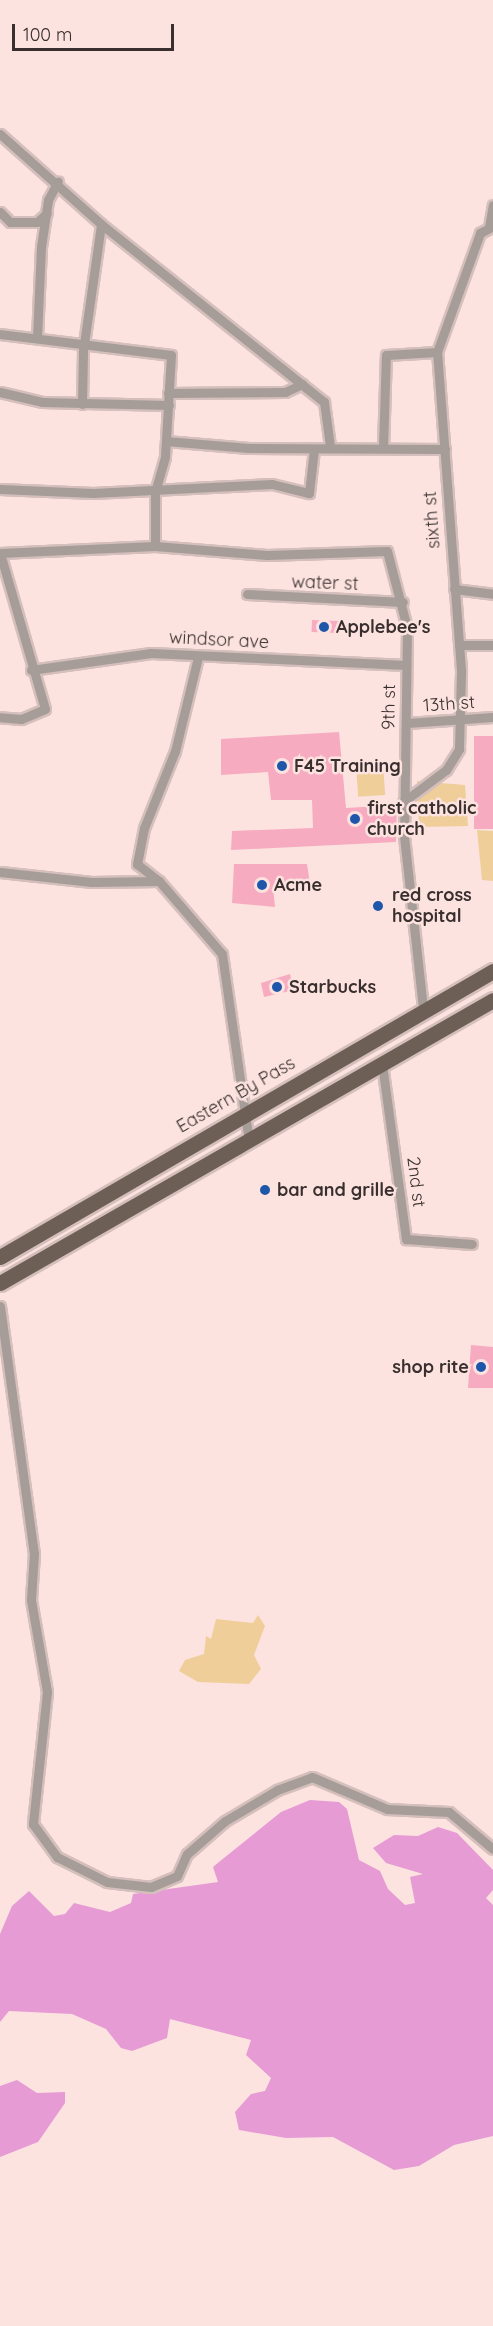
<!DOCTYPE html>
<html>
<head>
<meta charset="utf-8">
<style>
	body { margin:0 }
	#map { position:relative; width:493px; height:2326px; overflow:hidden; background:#fce3df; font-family:Quicksand,sans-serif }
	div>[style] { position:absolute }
	.green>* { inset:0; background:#f0ce9a; transform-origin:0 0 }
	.water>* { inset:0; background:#e69bd5 }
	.building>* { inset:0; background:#f7abc0; transform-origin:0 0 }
	.roads { filter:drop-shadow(2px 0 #d5bfbc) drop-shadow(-2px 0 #d5bfbc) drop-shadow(0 2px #d5bfbc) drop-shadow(0 -2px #d5bfbc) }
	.minor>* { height:9px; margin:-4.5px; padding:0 4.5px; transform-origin:4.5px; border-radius:4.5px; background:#a69d98 }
	.primary>* { height:15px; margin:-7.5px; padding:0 7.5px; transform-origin:7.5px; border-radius:7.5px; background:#6e5f56 }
	.dots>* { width:16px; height:16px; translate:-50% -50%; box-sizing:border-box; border:3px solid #fce3df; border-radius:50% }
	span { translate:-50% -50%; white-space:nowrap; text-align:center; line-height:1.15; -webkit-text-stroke:5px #fce3df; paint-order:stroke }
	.street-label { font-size:18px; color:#392f2e }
	.poi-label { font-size:18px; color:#392f2e; font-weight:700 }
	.left { translate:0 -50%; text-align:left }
	.right { translate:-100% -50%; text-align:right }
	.scale { position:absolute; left:12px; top:24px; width:162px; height:27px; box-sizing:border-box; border:3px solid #392f2e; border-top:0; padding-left:8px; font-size:18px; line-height:21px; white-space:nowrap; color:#392f2e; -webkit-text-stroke:4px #fce3df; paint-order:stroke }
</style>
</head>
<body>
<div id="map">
	<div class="green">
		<i style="left:383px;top:764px;width:31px;height:27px;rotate:86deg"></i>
		<i style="clip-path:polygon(417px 781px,465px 785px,468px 826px,419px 827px)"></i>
		<i style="clip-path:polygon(477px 830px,493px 831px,493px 881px,482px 880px)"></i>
		<i style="clip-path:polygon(258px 1615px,265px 1626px,254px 1655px,261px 1669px,249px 1684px,198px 1682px,179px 1671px,185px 1660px,204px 1654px,206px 1636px,211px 1639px,216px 1619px,253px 1623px)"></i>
	</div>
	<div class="water">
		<i style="clip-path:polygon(310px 1800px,339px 1802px,347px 1809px,359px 1860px,380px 1871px,388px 1889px,405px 1905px,415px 1903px,410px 1877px,423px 1874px,386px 1863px,373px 1848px,394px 1835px,418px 1836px,438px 1827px,457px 1833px,493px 1870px,493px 1890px,486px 1898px,493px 1905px,493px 2136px,454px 2145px,419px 2166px,394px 2170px,333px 2137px,286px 2138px,239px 2130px,235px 2112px,251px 2094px,265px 2091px,271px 2078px,246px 2055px,251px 2040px,170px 2019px,167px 2038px,132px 2051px,121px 2048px,106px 2029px,72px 2014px,9px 2011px,0 2022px,0 1934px,12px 1906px,29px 1891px,54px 1916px,65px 1914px,74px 1903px,110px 1912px,131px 1903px,133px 1894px,218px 1882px,213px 1867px,219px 1862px,281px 1812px)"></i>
		<i style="clip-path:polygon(17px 2080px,37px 2093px,65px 2092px,65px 2103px,38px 2142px,0 2157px,0 2086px)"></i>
	</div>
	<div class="building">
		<i style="left:312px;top:620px;width:26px;height:12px;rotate:2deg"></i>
		<i style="clip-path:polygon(339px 732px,346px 808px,397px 805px,396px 842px,231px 850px,232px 831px,313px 828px,312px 800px,271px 800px,268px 772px,221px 775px,221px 739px)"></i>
		<i style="left:493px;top:736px;width:93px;height:19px;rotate:90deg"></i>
		<i style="clip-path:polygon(234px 864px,307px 864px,310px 884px,273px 887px,275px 907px,232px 903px)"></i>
		<i style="clip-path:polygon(290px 974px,294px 990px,264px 997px,261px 983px)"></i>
		<i style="clip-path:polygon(471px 1345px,493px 1347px,493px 1388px,468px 1388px)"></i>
	</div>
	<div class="roads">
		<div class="minor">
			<i style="left:0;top:134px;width:135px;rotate:41.7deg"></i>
			<i style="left:101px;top:224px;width:285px;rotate:38.6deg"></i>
			<i style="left:324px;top:402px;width:44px;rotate:82.2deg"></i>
			<i style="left:0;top:212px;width:14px;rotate:45deg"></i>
			<i style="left:10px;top:222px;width:27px"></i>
			<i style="left:37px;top:222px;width:13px;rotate:-42deg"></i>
			<i style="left:489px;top:227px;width:22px;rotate:-80deg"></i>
			<i style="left:0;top:334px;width:172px;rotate:7deg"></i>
			<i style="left:171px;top:355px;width:102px;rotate:93.4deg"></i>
			<i style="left:165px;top:457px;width:35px;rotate:106deg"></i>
			<i style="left:155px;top:491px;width:55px;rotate:90deg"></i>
			<i style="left:37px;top:338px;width:91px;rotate:-87.5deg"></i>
			<i style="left:41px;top:247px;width:48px;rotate:-81.5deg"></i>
			<i style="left:48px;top:200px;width:21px;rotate:-62deg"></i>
			<i style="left:0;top:392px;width:43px;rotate:13.4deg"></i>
			<i style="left:42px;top:402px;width:127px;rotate:1.4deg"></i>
			<i style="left:168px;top:393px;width:117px;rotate:-0.5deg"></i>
			<i style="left:285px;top:392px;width:19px;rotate:-25deg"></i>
			<i style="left:82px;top:404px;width:53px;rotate:-88.9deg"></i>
			<i style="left:83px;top:351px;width:128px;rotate:-81.9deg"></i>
			<i style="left:166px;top:441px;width:83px;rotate:4.8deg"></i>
			<i style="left:249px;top:448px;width:196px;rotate:0.3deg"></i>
			<i style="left:383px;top:448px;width:93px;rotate:-88.2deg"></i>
			<i style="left:386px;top:355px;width:51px;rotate:-3.4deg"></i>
			<i style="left:0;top:489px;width:93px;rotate:2.5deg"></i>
			<i style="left:93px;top:493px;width:179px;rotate:-2.9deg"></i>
			<i style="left:272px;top:484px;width:38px;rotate:14deg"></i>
			<i style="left:309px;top:493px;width:44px;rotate:-83.5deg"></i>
			<i style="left:0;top:553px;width:155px;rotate:-2.6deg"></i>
			<i style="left:155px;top:546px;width:112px;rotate:4.6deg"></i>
			<i style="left:267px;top:555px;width:120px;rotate:-1.9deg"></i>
			<i style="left:387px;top:551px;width:80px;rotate:75.4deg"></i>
			<i style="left:407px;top:628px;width:208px;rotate:90.8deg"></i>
			<i style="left:404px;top:836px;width:174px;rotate:83.7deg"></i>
			<i style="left:0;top:553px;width:162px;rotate:73.9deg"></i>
			<i style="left:45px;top:709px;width:26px;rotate:157deg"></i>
			<i style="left:21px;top:719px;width:21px;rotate:-175deg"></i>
			<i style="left:454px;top:589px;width:39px;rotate:7deg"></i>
			<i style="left:247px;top:594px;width:156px;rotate:2.9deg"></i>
			<i style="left:459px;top:645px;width:34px"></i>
			<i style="left:198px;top:657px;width:97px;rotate:103.7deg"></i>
			<i style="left:175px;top:751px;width:83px;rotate:111.9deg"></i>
			<i style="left:144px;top:828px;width:37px;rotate:101deg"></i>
			<i style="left:137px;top:864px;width:28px;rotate:38deg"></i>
			<i style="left:159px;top:881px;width:96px;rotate:49.2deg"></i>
			<i style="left:222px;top:954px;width:189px;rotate:81.8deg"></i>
			<i style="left:31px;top:670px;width:121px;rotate:-8.1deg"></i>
			<i style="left:151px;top:653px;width:255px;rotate:2.7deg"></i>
			<i style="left:407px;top:723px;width:86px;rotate:-4deg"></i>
			<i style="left:403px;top:802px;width:54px;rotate:-36.7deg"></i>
			<i style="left:446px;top:770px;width:25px;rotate:-58deg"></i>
			<i style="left:459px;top:749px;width:79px;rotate:-88.5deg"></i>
			<i style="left:461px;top:670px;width:319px;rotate:-94.3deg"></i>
			<i style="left:437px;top:352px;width:127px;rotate:-70.1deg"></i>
			<i style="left:480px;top:233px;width:15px;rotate:-28deg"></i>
			<i style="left:0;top:872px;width:92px;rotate:6.3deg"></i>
			<i style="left:91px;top:882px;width:68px;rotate:-0.8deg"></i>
			<i style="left:382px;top:1064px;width:177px;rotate:82.2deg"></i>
			<i style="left:406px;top:1239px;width:66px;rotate:4.3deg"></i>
			<i style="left:0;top:1306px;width:249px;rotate:82.2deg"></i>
			<i style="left:34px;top:1553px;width:47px;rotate:93.7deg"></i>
			<i style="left:31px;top:1600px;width:93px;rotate:80.1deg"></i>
			<i style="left:47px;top:1692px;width:133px;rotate:96.1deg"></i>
			<i style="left:33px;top:1824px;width:41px;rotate:54deg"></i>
			<i style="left:57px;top:1857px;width:56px;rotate:26.6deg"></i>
			<i style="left:107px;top:1882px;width:44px;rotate:6.5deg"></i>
			<i style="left:151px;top:1887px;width:28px;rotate:-23deg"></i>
			<i style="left:177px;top:1876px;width:24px;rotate:-66deg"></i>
			<i style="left:187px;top:1854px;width:50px;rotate:-41deg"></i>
			<i style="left:225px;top:1821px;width:61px;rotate:-30.8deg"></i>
			<i style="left:277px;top:1790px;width:37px;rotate:-20deg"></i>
			<i style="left:312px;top:1777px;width:82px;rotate:23.1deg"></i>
			<i style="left:387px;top:1809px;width:62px;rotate:2.8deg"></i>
			<i style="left:449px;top:1812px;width:57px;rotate:40.1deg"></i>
		</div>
		<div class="primary">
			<i style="left:0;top:1257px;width:570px;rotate:-30.12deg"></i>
			<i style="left:0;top:1283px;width:568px;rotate:-29.86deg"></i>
		</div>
	</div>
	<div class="dots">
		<i style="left:324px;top:627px;background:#1e57a9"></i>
		<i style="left:282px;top:766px;background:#1e57a9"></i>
		<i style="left:355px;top:819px;background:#1e57a9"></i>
		<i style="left:262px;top:885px;background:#1e57a9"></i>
		<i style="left:378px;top:906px;background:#1e57a9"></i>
		<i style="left:277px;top:987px;background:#1e57a9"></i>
		<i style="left:265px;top:1190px;background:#1e57a9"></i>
		<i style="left:481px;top:1367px;background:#1e57a9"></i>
	</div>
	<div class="street-label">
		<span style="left:432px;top:520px;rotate:-94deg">sixth st</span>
		<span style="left:325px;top:583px;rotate:2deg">water st</span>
		<span style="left:219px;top:640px;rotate:3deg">windsor ave</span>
		<span style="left:449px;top:704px;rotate:-4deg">13th st</span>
		<span style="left:389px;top:707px;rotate:-89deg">9th st</span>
		<span style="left:236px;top:1095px;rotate:-30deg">Eastern By Pass</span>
		<span style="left:416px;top:1182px;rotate:83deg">2nd st</span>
	</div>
	<div class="poi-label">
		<span class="left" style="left:336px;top:627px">Applebee's</span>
		<span class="left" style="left:294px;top:766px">F45 Training</span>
		<span class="left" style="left:367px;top:819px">first catholic<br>church</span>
		<span class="left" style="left:274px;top:885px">Acme</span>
		<span class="left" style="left:392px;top:906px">red cross<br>hospital</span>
		<span class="left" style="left:289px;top:987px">Starbucks</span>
		<span class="left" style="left:277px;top:1190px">bar and grille</span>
		<span class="right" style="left:469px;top:1367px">shop rite</span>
	</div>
	<div class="scale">100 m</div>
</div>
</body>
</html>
